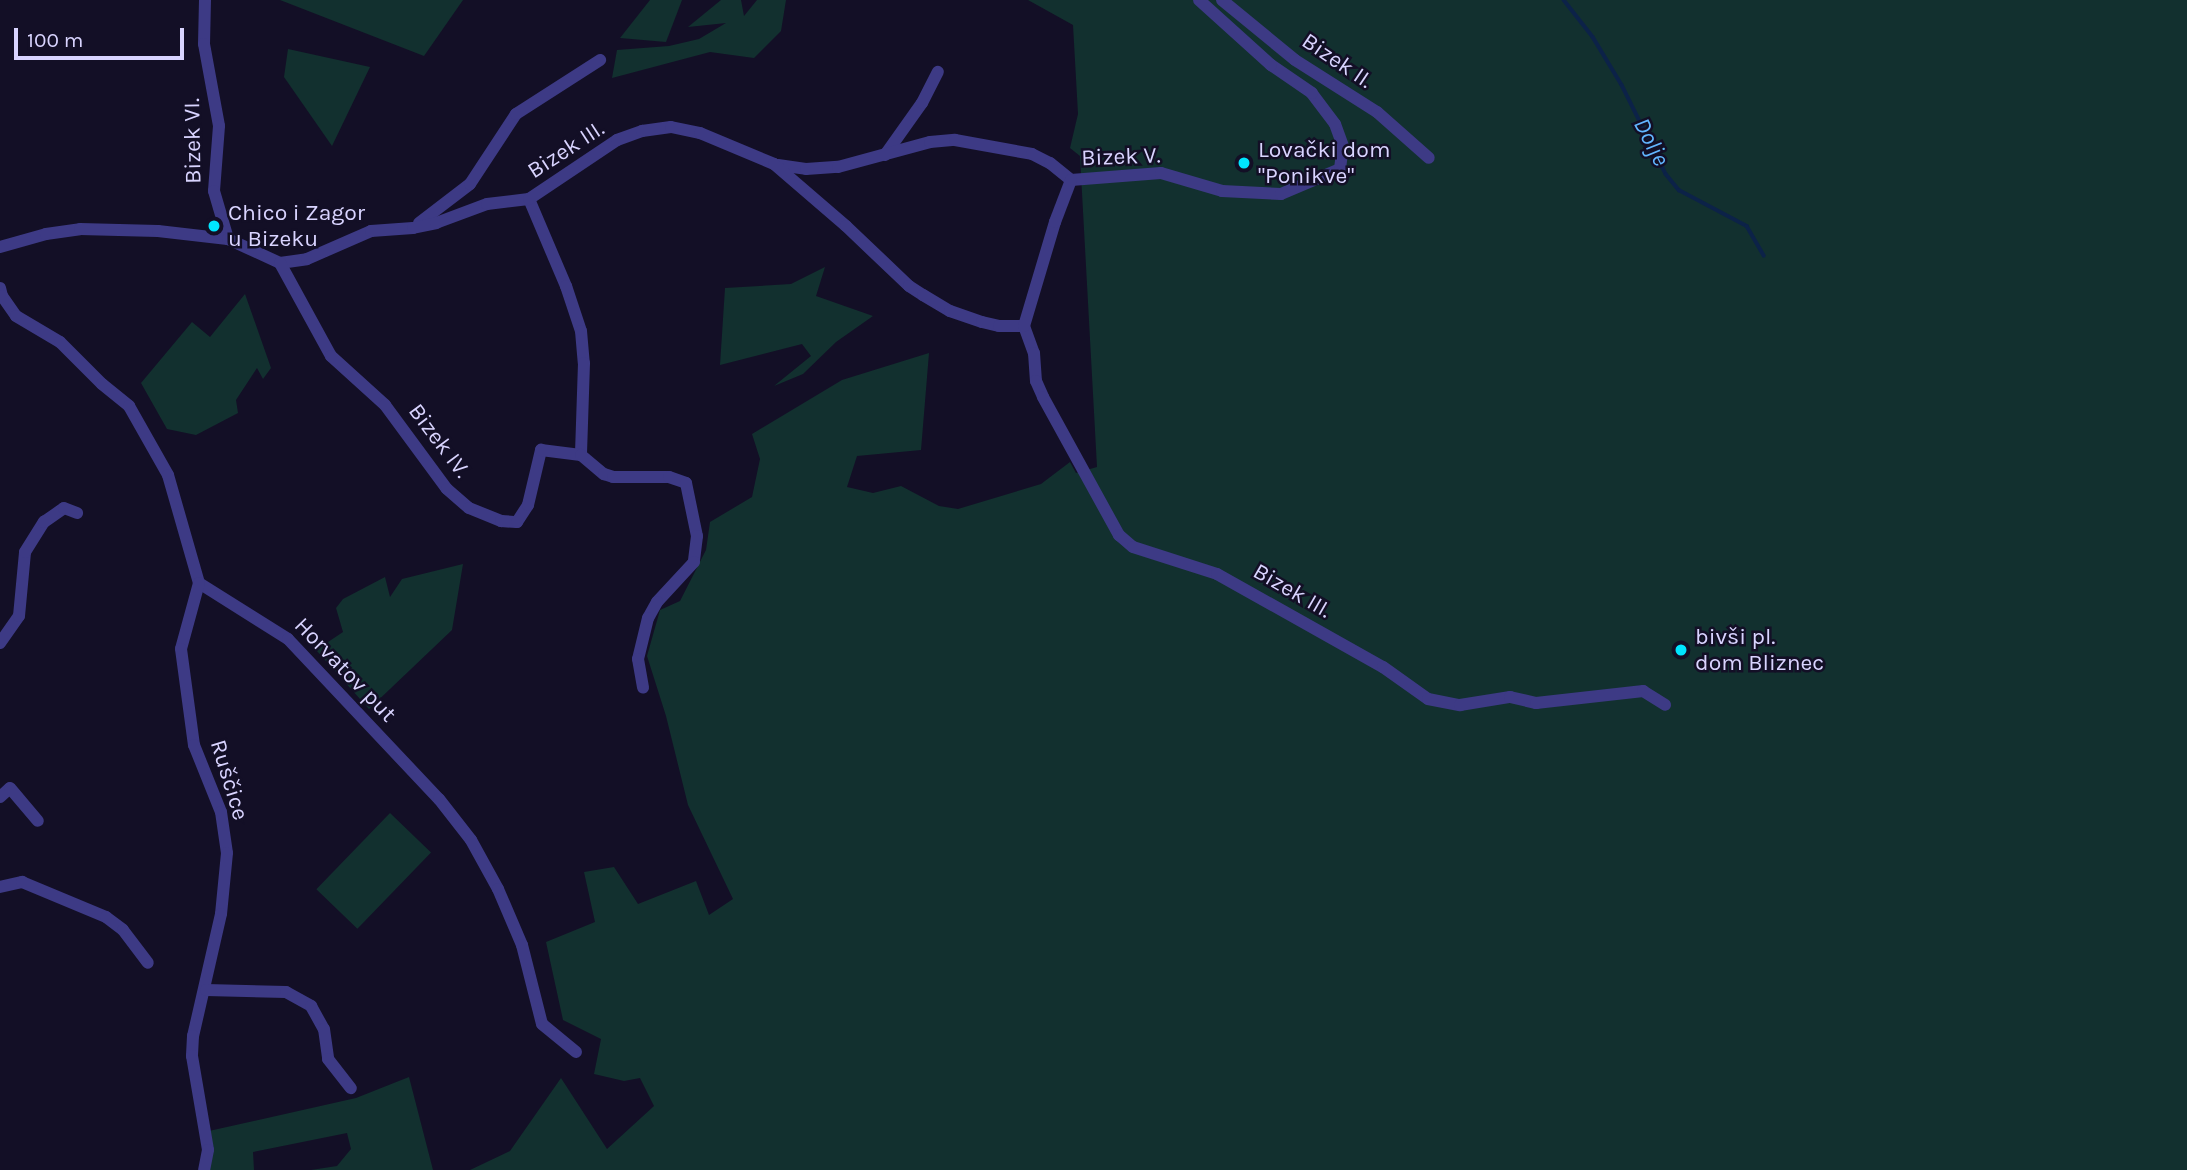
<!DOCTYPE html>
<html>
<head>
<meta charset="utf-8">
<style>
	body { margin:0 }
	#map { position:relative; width:2187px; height:1170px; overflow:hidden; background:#130f26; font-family:Karla,sans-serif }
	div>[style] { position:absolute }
	.green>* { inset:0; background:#12302f; transform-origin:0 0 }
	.stream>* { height:3.5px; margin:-1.75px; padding:0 1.75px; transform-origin:1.75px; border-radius:1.75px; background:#0c2248 }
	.street>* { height:12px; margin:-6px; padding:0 6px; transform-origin:6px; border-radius:6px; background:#3d3a85 }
	.dots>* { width:19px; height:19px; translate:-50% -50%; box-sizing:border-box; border:4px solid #130f26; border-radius:50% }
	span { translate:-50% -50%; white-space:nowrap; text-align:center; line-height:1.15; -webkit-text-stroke:5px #130f26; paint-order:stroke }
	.street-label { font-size:23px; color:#d9d4ff }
	.poi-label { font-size:23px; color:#d9d4ff }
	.left { translate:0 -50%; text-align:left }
	.water-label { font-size:24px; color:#62b6ff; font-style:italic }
	.scale { position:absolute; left:14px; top:28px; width:170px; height:32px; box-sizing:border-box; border:4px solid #d9d4ff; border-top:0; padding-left:9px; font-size:21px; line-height:24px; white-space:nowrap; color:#d9d4ff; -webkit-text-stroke:5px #130f26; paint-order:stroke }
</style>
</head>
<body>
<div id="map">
	<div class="green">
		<i style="clip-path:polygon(280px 0,463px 0,424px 56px)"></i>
		<i style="clip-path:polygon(650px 0,682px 0,666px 42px,620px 38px)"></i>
		<i style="clip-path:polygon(721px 0,741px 0,744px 16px,757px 0,786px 0,781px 31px,754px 58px,710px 52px,612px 78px,617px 50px,669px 46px,699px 39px,726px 23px,688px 27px)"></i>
		<i style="clip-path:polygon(1028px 0,2187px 0,2187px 1170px,470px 1170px,510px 1151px,561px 1078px,607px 1149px,654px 1106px,640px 1078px,624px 1081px,594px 1074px,601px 1039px,563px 1020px,546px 942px,595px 922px,584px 872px,614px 867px,638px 904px,696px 881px,709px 915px,733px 899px,688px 805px,666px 716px,647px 656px,660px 610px,680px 601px,706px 550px,710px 522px,752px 497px,760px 459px,752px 434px,842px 380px,929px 353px,921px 450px,857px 456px,847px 487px,873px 493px,901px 486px,939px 506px,958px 509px,1041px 484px,1070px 462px,1076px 473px,1097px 467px,1080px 156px,1070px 148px,1078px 114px,1073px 25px)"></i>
		<i style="clip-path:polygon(288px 49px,370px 67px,332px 146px,284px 77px)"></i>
		<i style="clip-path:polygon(825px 267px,816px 296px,873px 316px,836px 342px,803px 374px,774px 386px,811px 356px,802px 344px,720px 365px,725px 288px,791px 284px)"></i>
		<i style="clip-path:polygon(245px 294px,271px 368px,263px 379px,257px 368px,236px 400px,238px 413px,196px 435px,167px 429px,141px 383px,192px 322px,210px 337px)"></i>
		<i style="clip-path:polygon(463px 564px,452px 630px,369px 709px,316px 650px,343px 632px,336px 608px,343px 599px,385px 577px,390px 597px,402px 579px)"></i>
		<i style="left:390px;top:813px;width:57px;height:106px;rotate:44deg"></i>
		<i style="clip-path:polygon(409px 1077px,433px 1170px,311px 1170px,337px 1166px,351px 1149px,347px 1133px,253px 1152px,254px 1170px,210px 1170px,209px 1131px,356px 1098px)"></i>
	</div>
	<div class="stream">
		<i style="left:1564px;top:0;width:47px;rotate:51.9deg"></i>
		<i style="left:1593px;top:37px;width:56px;rotate:58.9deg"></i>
		<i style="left:1622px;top:85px;width:99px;rotate:63.7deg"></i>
		<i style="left:1666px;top:174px;width:21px;rotate:51deg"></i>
		<i style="left:1679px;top:190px;width:77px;rotate:27.9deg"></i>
		<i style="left:1747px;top:226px;width:34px;rotate:60deg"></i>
	</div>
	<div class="street">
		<i style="left:205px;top:0;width:44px;rotate:91.3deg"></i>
		<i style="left:204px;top:44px;width:83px;rotate:79.6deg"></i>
		<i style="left:219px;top:126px;width:65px;rotate:94.4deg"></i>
		<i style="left:214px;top:191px;width:50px;rotate:73.7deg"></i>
		<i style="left:1222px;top:0;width:94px;rotate:39.4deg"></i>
		<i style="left:1295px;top:60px;width:97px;rotate:32.4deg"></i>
		<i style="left:1377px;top:112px;width:69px;rotate:41.5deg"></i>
		<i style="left:885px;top:155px;width:64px;rotate:-54.6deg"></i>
		<i style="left:922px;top:103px;width:35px;rotate:-63deg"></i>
		<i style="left:778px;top:165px;width:28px;rotate:8deg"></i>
		<i style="left:806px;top:169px;width:32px;rotate:-4deg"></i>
		<i style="left:838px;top:167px;width:95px;rotate:-15.2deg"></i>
		<i style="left:930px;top:142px;width:25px;rotate:-5deg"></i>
		<i style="left:955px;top:140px;width:78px;rotate:10.3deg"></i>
		<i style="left:1032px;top:154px;width:20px;rotate:27deg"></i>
		<i style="left:1050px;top:163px;width:27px;rotate:39deg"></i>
		<i style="left:1071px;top:180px;width:90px;rotate:-4.4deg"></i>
		<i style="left:1161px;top:173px;width:64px;rotate:16.4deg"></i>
		<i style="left:1222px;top:191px;width:59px;rotate:2.9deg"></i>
		<i style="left:1281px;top:194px;width:64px;rotate:-23deg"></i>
		<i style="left:1340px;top:169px;width:23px;rotate:-83deg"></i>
		<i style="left:1343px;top:146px;width:23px;rotate:-110deg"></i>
		<i style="left:1335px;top:124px;width:39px;rotate:-127deg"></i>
		<i style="left:1312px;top:93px;width:50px;rotate:-145.7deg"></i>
		<i style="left:1271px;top:65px;width:97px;rotate:-137.9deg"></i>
		<i style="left:529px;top:199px;width:95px;rotate:67deg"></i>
		<i style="left:566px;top:286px;width:47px;rotate:71.6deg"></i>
		<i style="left:581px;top:331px;width:32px;rotate:85deg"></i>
		<i style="left:584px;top:363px;width:92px;rotate:91.9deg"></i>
		<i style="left:419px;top:223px;width:64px;rotate:-37.4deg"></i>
		<i style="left:470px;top:184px;width:84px;rotate:-56.7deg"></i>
		<i style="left:516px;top:114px;width:100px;rotate:-32.7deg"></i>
		<i style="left:0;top:247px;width:48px;rotate:-15.8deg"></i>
		<i style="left:46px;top:234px;width:34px;rotate:-8deg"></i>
		<i style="left:80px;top:229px;width:78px;rotate:1.5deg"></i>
		<i style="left:158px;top:231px;width:70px;rotate:6.5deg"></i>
		<i style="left:228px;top:239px;width:57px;rotate:24.8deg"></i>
		<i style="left:280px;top:263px;width:27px;rotate:-8deg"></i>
		<i style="left:307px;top:259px;width:70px;rotate:-23.6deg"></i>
		<i style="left:371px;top:231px;width:42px;rotate:-4.1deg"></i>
		<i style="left:413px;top:228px;width:24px;rotate:-12deg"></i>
		<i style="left:436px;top:223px;width:54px;rotate:-20.4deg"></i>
		<i style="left:487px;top:204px;width:42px;rotate:-6.8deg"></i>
		<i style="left:529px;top:199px;width:106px;rotate:-33.8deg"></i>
		<i style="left:617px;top:140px;width:27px;rotate:-20deg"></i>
		<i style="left:642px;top:131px;width:29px;rotate:-8deg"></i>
		<i style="left:671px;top:127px;width:30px;rotate:12deg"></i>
		<i style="left:700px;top:133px;width:80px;rotate:22.7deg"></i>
		<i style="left:774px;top:164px;width:95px;rotate:40.7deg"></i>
		<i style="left:846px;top:226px;width:87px;rotate:43.6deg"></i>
		<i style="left:909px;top:286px;width:17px;rotate:33deg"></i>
		<i style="left:923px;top:295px;width:31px;rotate:31deg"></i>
		<i style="left:950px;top:311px;width:34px;rotate:19deg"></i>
		<i style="left:982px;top:322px;width:17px;rotate:13deg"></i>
		<i style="left:999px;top:326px;width:25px"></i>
		<i style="left:1024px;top:326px;width:29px;rotate:70deg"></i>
		<i style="left:1034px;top:353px;width:28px;rotate:86deg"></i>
		<i style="left:1036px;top:381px;width:17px;rotate:66deg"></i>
		<i style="left:1043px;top:397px;width:158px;rotate:61.2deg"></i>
		<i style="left:1119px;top:535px;width:18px;rotate:41deg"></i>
		<i style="left:1133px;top:547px;width:88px;rotate:17.8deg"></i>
		<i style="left:1217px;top:574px;width:190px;rotate:29.3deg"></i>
		<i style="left:1383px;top:667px;width:55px;rotate:35.4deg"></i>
		<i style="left:1428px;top:699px;width:33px;rotate:11deg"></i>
		<i style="left:1460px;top:705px;width:51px;rotate:-9.1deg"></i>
		<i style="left:1510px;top:697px;width:27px;rotate:13deg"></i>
		<i style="left:1536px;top:703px;width:108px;rotate:-6.4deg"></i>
		<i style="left:1643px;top:691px;width:26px;rotate:32deg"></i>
		<i style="left:280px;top:263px;width:106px;rotate:61.3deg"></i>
		<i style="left:331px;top:356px;width:73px;rotate:42.2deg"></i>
		<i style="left:385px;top:405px;width:104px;rotate:53.6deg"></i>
		<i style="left:447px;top:489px;width:29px;rotate:41deg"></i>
		<i style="left:469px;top:508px;width:35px;rotate:22deg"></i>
		<i style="left:501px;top:521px;width:16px;rotate:4deg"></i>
		<i style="left:517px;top:522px;width:20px;rotate:-57deg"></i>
		<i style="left:528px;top:505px;width:57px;rotate:-76.7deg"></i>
		<i style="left:541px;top:450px;width:40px;rotate:7.1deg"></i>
		<i style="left:581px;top:455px;width:30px;rotate:40deg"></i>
		<i style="left:604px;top:474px;width:9px;rotate:18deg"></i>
		<i style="left:613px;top:477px;width:56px"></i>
		<i style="left:669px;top:477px;width:18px;rotate:19deg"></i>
		<i style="left:686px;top:483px;width:54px;rotate:78.3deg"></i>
		<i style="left:697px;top:536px;width:26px;rotate:97deg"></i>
		<i style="left:694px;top:562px;width:54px;rotate:132.8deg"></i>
		<i style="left:657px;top:602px;width:18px;rotate:119deg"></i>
		<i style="left:648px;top:618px;width:42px;rotate:103.7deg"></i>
		<i style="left:638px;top:659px;width:29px;rotate:80deg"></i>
		<i style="left:0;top:288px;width:8px;rotate:76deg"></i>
		<i style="left:2px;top:296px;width:24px;rotate:55deg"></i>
		<i style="left:16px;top:316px;width:51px;rotate:30.6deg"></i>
		<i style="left:60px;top:342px;width:59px;rotate:45deg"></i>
		<i style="left:102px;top:384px;width:35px;rotate:39deg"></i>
		<i style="left:129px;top:406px;width:79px;rotate:60.5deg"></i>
		<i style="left:168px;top:475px;width:112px;rotate:74deg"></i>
		<i style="left:199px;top:583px;width:105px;rotate:32.2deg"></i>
		<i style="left:288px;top:639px;width:220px;rotate:46.7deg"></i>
		<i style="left:439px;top:799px;width:52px;rotate:52deg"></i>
		<i style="left:471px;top:840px;width:56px;rotate:61.1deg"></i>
		<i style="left:498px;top:889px;width:61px;rotate:66.8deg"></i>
		<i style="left:522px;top:945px;width:81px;rotate:75.8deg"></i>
		<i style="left:542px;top:1024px;width:44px;rotate:39.5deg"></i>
		<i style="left:1024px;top:326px;width:109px;rotate:-73.4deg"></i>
		<i style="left:1055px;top:222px;width:45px;rotate:-69.1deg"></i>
		<i style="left:199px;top:583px;width:68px;rotate:105.3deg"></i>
		<i style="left:181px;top:649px;width:97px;rotate:82.3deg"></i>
		<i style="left:194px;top:745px;width:72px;rotate:68.1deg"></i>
		<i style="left:221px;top:812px;width:41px;rotate:81.7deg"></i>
		<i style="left:227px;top:853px;width:61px;rotate:95.6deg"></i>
		<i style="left:221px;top:914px;width:125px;rotate:102.9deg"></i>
		<i style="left:193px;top:1036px;width:20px;rotate:93deg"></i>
		<i style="left:192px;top:1056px;width:95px;rotate:80.3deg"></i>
		<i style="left:208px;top:1150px;width:20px;rotate:101deg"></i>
		<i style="left:0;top:643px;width:33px;rotate:-55deg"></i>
		<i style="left:19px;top:616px;width:64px;rotate:-84.6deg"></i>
		<i style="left:25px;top:552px;width:36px;rotate:-58deg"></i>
		<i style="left:44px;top:522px;width:24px;rotate:-35deg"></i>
		<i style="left:64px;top:508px;width:14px;rotate:21deg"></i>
		<i style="left:0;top:797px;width:13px;rotate:-42deg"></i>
		<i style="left:10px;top:788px;width:43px;rotate:49.7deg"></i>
		<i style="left:0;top:887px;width:23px;rotate:-13deg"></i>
		<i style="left:22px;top:882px;width:91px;rotate:22.6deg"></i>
		<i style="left:106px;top:917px;width:21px;rotate:37deg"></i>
		<i style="left:123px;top:930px;width:41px;rotate:52.9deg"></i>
		<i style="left:206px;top:990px;width:80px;rotate:1.4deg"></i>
		<i style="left:286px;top:992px;width:29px;rotate:29deg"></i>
		<i style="left:311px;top:1006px;width:26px;rotate:61deg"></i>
		<i style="left:324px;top:1029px;width:30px;rotate:82deg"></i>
		<i style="left:328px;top:1059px;width:37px;rotate:52deg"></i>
	</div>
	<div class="dots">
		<i style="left:1244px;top:163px;background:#00e5ff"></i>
		<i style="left:214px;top:226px;background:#00e5ff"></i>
		<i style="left:1681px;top:650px;background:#00e5ff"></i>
	</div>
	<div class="street-label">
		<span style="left:1337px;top:61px;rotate:34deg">Bizek II.</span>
		<span style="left:193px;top:141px;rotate:-91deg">Bizek VI.</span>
		<span style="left:566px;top:150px;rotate:-33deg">Bizek III.</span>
		<span style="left:1121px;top:157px;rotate:-2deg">Bizek V.</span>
		<span style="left:439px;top:441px;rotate:53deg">Bizek IV.</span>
		<span style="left:1292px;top:591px;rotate:30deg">Bizek III.</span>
		<span style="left:345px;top:670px;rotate:46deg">Horvatov put</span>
		<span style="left:229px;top:780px;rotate:73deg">Ruščice</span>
	</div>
	<div class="poi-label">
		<span class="left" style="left:1258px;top:163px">Lovački dom<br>"Ponikve"</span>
		<span class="left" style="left:228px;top:226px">Chico i Zagor<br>u Bizeku</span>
		<span class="left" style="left:1695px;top:650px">bivši pl.<br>dom Bliznec</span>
	</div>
	<div class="water-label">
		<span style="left:1651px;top:142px;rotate:63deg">Dolje</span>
	</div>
	<div class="scale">100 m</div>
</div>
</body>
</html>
